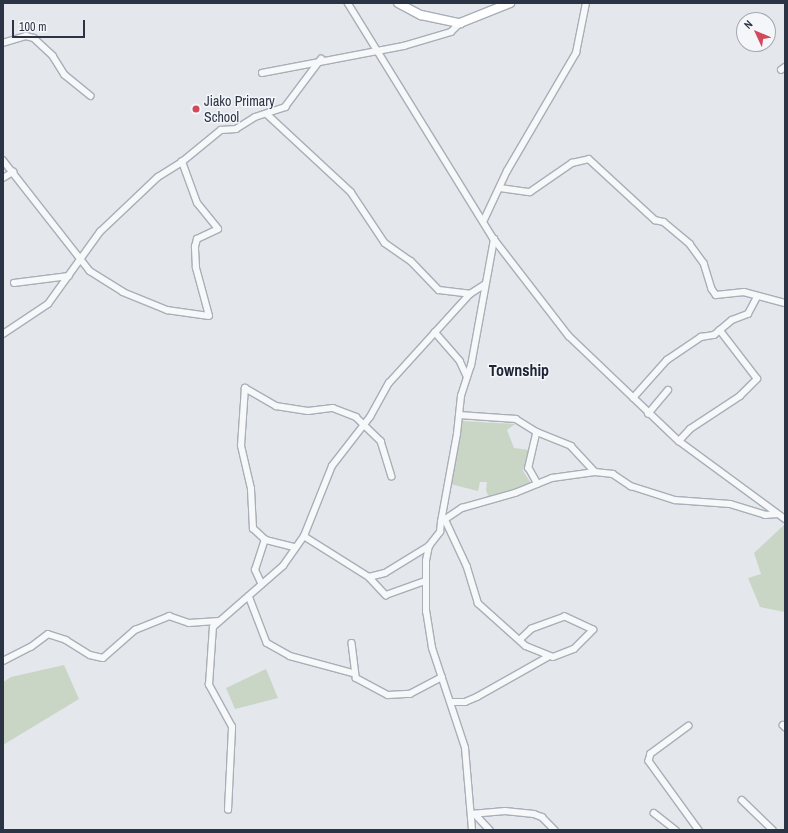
<!DOCTYPE html>
<html>
<head>
<meta charset="utf-8">
<style>
	body { margin:0 }
	#map { position:relative; width:788px; height:833px; overflow:hidden; background:#e4e7ec; font-family:"Archivo Narrow",sans-serif }
	div>[style] { position:absolute }
	.green>* { inset:0; background:#c9d6c5 }
	.roads { filter:drop-shadow(1px 0 #a9aeb7) drop-shadow(-1px 0 #a9aeb7) drop-shadow(0 1px #a9aeb7) drop-shadow(0 -1px #a9aeb7) }
	.street>* { height:5.5px; margin:-2.75px; padding:0 2.75px; transform-origin:2.75px; border-radius:2.75px; background:#f7f8fa }
	.secondary>* { height:8px; margin:-4px; padding:0 4px; transform-origin:4px; border-radius:4px; background:#fff }
	.dots>* { width:11px; height:11px; translate:-50% -50%; box-sizing:border-box; border:2px solid #f4f6f9; border-radius:50% }
	span { translate:-50% -50%; white-space:nowrap; text-align:center; line-height:1.15; -webkit-text-stroke:3px #f4f6f9; paint-order:stroke }
	.poi-label { font-size:14px; color:#2b3445 }
	.left { translate:0 -50%; text-align:left }
	.quarter-label { font-size:16px; color:#1d2536; font-weight:700 }
	.frame { position:absolute; inset:0; border:4px solid #2b3445; pointer-events:none }
	.north { position:absolute; left:736px; top:12px; width:40px; height:40px; box-sizing:border-box; background:#f4f6f9; border:1px solid #a4a8b1; border-radius:50%; rotate:314deg; font-size:11px; font-weight:700; line-height:16px; text-align:center; color:#2b3445 }
	.north::after { content:''; display:block; margin:auto; width:14px; height:18px; background:#d1495b; clip-path:polygon(50% 0,100% 100%,50% 72%,0 100%) }
	.scale { position:absolute; left:12px; top:20px; width:73px; height:18px; box-sizing:border-box; border:2px solid #2b3445; border-top:0; padding-left:5px; font-size:12px; line-height:14px; white-space:nowrap; color:#2b3445; -webkit-text-stroke:3px #f4f6f9; paint-order:stroke }
</style>
</head>
<body>
<div id="map">
	<div class="green">
		<i style="clip-path:polygon(461px 421px,515px 424px,507px 430px,514px 448px,530px 450px,523px 471px,532px 485px,490px 501px,486px 490px,487px 482px,480px 482px,478px 491px,450px 484px)"></i>
		<i style="clip-path:polygon(784px 525px,785px 526px,785px 612px,760px 607px,748px 578px,761px 574px,754px 553px)"></i>
		<i style="clip-path:polygon(64px 665px,79px 699px,3px 745px,3px 682px,11px 677px)"></i>
		<i style="clip-path:polygon(266px 669px,278px 698px,235px 709px,226px 688px)"></i>
	</div>
	<div class="roads">
		<div class="street">
			<i style="left:348px;top:3px;width:278px;rotate:58.3deg"></i>
			<i style="left:494px;top:239px;width:123px;rotate:52.3deg"></i>
			<i style="left:569px;top:336px;width:152px;rotate:43.7deg"></i>
			<i style="left:679px;top:441px;width:132px;rotate:36.3deg"></i>
			<i style="left:3px;top:43px;width:24px;rotate:-17deg"></i>
			<i style="left:26px;top:36px;width:8px;rotate:14deg"></i>
			<i style="left:34px;top:38px;width:26px;rotate:43deg"></i>
			<i style="left:53px;top:56px;width:22px;rotate:58deg"></i>
			<i style="left:65px;top:75px;width:33px;rotate:39deg"></i>
			<i style="left:781px;top:70px;width:5px;rotate:-37deg"></i>
			<i style="left:262px;top:73px;width:145px;rotate:-10.8deg"></i>
			<i style="left:404px;top:46px;width:49px;rotate:-16.6deg"></i>
			<i style="left:451px;top:32px;width:13px;rotate:-45deg"></i>
			<i style="left:267px;top:114px;width:115px;rotate:42.9deg"></i>
			<i style="left:351px;top:192px;width:61px;rotate:56.3deg"></i>
			<i style="left:385px;top:243px;width:32px;rotate:35deg"></i>
			<i style="left:411px;top:261px;width:40px;rotate:46deg"></i>
			<i style="left:439px;top:290px;width:31px;rotate:7deg"></i>
			<i style="left:3px;top:160px;width:141px;rotate:51.9deg"></i>
			<i style="left:90px;top:271px;width:39px;rotate:32deg"></i>
			<i style="left:123px;top:292px;width:48px;rotate:22.2deg"></i>
			<i style="left:167px;top:310px;width:42px;rotate:8.1deg"></i>
			<i style="left:209px;top:316px;width:50px;rotate:-105.2deg"></i>
			<i style="left:196px;top:268px;width:21px;rotate:-93deg"></i>
			<i style="left:195px;top:247px;width:8px;rotate:-76deg"></i>
			<i style="left:197px;top:239px;width:23px;rotate:-25deg"></i>
			<i style="left:218px;top:229px;width:33px;rotate:-129deg"></i>
			<i style="left:197px;top:203px;width:44px;rotate:-110.1deg"></i>
			<i style="left:3px;top:178px;width:12px;rotate:-31deg"></i>
			<i style="left:500px;top:188px;width:30px;rotate:8deg"></i>
			<i style="left:530px;top:192px;width:51px;rotate:-34.6deg"></i>
			<i style="left:572px;top:163px;width:17px;rotate:-13deg"></i>
			<i style="left:589px;top:159px;width:90px;rotate:42.7deg"></i>
			<i style="left:655px;top:220px;width:9px;rotate:13deg"></i>
			<i style="left:664px;top:222px;width:34px;rotate:40deg"></i>
			<i style="left:690px;top:244px;width:24px;rotate:54deg"></i>
			<i style="left:704px;top:263px;width:27px;rotate:73deg"></i>
			<i style="left:712px;top:289px;width:7px;rotate:56deg"></i>
			<i style="left:716px;top:295px;width:28px;rotate:-6deg"></i>
			<i style="left:744px;top:292px;width:42px;rotate:15deg"></i>
			<i style="left:484px;top:220px;width:54px;rotate:-64.9deg"></i>
			<i style="left:507px;top:171px;width:137px;rotate:-59.7deg"></i>
			<i style="left:576px;top:53px;width:51px;rotate:-78.7deg"></i>
			<i style="left:14px;top:283px;width:55px;rotate:-7.3deg"></i>
			<i style="left:435px;top:332px;width:38px;rotate:49deg"></i>
			<i style="left:460px;top:361px;width:17px;rotate:65deg"></i>
			<i style="left:3px;top:334px;width:54px;rotate:-33.7deg"></i>
			<i style="left:48px;top:304px;width:89px;rotate:-54.2deg"></i>
			<i style="left:100px;top:232px;width:80px;rotate:-43.5deg"></i>
			<i style="left:158px;top:177px;width:28px;rotate:-32deg"></i>
			<i style="left:182px;top:162px;width:50px;rotate:-39.4deg"></i>
			<i style="left:221px;top:130px;width:15px;rotate:-4deg"></i>
			<i style="left:236px;top:129px;width:22px;rotate:-32deg"></i>
			<i style="left:255px;top:117px;width:32px;rotate:-18deg"></i>
			<i style="left:285px;top:107px;width:60px;rotate:-53.1deg"></i>
			<i style="left:633px;top:398px;width:51px;rotate:-48.2deg"></i>
			<i style="left:667px;top:360px;width:41px;rotate:-34.1deg"></i>
			<i style="left:701px;top:337px;width:13px;rotate:-9deg"></i>
			<i style="left:714px;top:335px;width:23px;rotate:-40deg"></i>
			<i style="left:732px;top:320px;width:17px;rotate:-21deg"></i>
			<i style="left:748px;top:314px;width:19px;rotate:-62deg"></i>
			<i style="left:648px;top:414px;width:31px;rotate:-50deg"></i>
			<i style="left:459px;top:415px;width:57px;rotate:4deg"></i>
			<i style="left:516px;top:419px;width:25px;rotate:32deg"></i>
			<i style="left:537px;top:432px;width:37px;rotate:22deg"></i>
			<i style="left:571px;top:446px;width:35px;rotate:47deg"></i>
			<i style="left:537px;top:432px;width:37px;rotate:103deg"></i>
			<i style="left:529px;top:468px;width:18px;rotate:61deg"></i>
			<i style="left:679px;top:441px;width:16px;rotate:-47deg"></i>
			<i style="left:690px;top:429px;width:60px;rotate:-33.4deg"></i>
			<i style="left:740px;top:396px;width:24px;rotate:-45deg"></i>
			<i style="left:757px;top:379px;width:61px;rotate:-127.6deg"></i>
			<i style="left:445px;top:519px;width:52px;rotate:64.9deg"></i>
			<i style="left:467px;top:566px;width:39px;rotate:73deg"></i>
			<i style="left:478px;top:603px;width:64px;rotate:41.9deg"></i>
			<i style="left:526px;top:646px;width:29px;rotate:22deg"></i>
			<i style="left:553px;top:657px;width:22px;rotate:-21deg"></i>
			<i style="left:574px;top:649px;width:27px;rotate:-45deg"></i>
			<i style="left:593px;top:630px;width:31px;rotate:-155deg"></i>
			<i style="left:565px;top:617px;width:35px;rotate:160deg"></i>
			<i style="left:532px;top:629px;width:16px;rotate:137deg"></i>
			<i style="left:441px;top:522px;width:89px;rotate:-79.7deg"></i>
			<i style="left:457px;top:434px;width:38px;rotate:-84deg"></i>
			<i style="left:461px;top:396px;width:32px;rotate:-72deg"></i>
			<i style="left:471px;top:366px;width:129px;rotate:-79.7deg"></i>
			<i style="left:304px;top:536px;width:77px;rotate:32.2deg"></i>
			<i style="left:369px;top:577px;width:16px;rotate:-14deg"></i>
			<i style="left:385px;top:573px;width:52px;rotate:-31.5deg"></i>
			<i style="left:296px;top:548px;width:32px;rotate:-166deg"></i>
			<i style="left:265px;top:540px;width:16px;rotate:-137deg"></i>
			<i style="left:253px;top:529px;width:40px;rotate:-92.9deg"></i>
			<i style="left:251px;top:489px;width:44px;rotate:-103.1deg"></i>
			<i style="left:241px;top:446px;width:58px;rotate:-86.1deg"></i>
			<i style="left:245px;top:388px;width:36px;rotate:30deg"></i>
			<i style="left:276px;top:406px;width:32px;rotate:9deg"></i>
			<i style="left:308px;top:411px;width:25px;rotate:-7deg"></i>
			<i style="left:333px;top:408px;width:25px;rotate:21deg"></i>
			<i style="left:356px;top:417px;width:35px;rotate:44deg"></i>
			<i style="left:381px;top:441px;width:37px;rotate:73deg"></i>
			<i style="left:369px;top:577px;width:25px;rotate:47deg"></i>
			<i style="left:386px;top:595px;width:41px;rotate:-19.7deg"></i>
			<i style="left:261px;top:583px;width:14px;rotate:-115deg"></i>
			<i style="left:255px;top:570px;width:32px;rotate:-72deg"></i>
			<i style="left:249px;top:596px;width:50px;rotate:69deg"></i>
			<i style="left:267px;top:643px;width:26px;rotate:29deg"></i>
			<i style="left:290px;top:656px;width:65px;rotate:15.1deg"></i>
			<i style="left:352px;top:643px;width:35px;rotate:83deg"></i>
			<i style="left:356px;top:678px;width:36px;rotate:28deg"></i>
			<i style="left:388px;top:695px;width:22px;rotate:-3deg"></i>
			<i style="left:410px;top:694px;width:36px;rotate:-28deg"></i>
			<i style="left:3px;top:661px;width:31px;rotate:-27deg"></i>
			<i style="left:31px;top:647px;width:21px;rotate:-37deg"></i>
			<i style="left:48px;top:634px;width:19px;rotate:18deg"></i>
			<i style="left:66px;top:640px;width:28px;rotate:32deg"></i>
			<i style="left:90px;top:655px;width:13px;rotate:13deg"></i>
			<i style="left:103px;top:658px;width:43px;rotate:-41.2deg"></i>
			<i style="left:135px;top:630px;width:37px;rotate:-22deg"></i>
			<i style="left:169px;top:616px;width:21px;rotate:19deg"></i>
			<i style="left:189px;top:623px;width:30px;rotate:-4deg"></i>
			<i style="left:451px;top:702px;width:14px"></i>
			<i style="left:465px;top:702px;width:13px;rotate:-23deg"></i>
			<i style="left:477px;top:697px;width:81px;rotate:-29.4deg"></i>
			<i style="left:783px;top:725px;width:3px;rotate:45deg"></i>
			<i style="left:689px;top:726px;width:47px;rotate:143.6deg"></i>
			<i style="left:651px;top:754px;width:7px;rotate:106deg"></i>
			<i style="left:649px;top:761px;width:85px;rotate:54.1deg"></i>
			<i style="left:742px;top:800px;width:43px;rotate:44.1deg"></i>
			<i style="left:228px;top:810px;width:83px;rotate:-87.2deg"></i>
			<i style="left:232px;top:727px;width:48px;rotate:-118.7deg"></i>
			<i style="left:209px;top:685px;width:58px;rotate:-86.1deg"></i>
			<i style="left:213px;top:627px;width:93px;rotate:-41.1deg"></i>
			<i style="left:283px;top:566px;width:37px;rotate:-55deg"></i>
			<i style="left:304px;top:536px;width:75px;rotate:-68.2deg"></i>
			<i style="left:332px;top:466px;width:62px;rotate:-52.2deg"></i>
			<i style="left:370px;top:417px;width:39px;rotate:-61deg"></i>
			<i style="left:389px;top:383px;width:120px;rotate:-47.7deg"></i>
			<i style="left:470px;top:294px;width:17px;rotate:-33deg"></i>
			<i style="left:654px;top:813px;width:28px;rotate:38deg"></i>
			<i style="left:471px;top:814px;width:34px;rotate:-5deg"></i>
			<i style="left:505px;top:811px;width:29px;rotate:6deg"></i>
			<i style="left:534px;top:814px;width:9px;rotate:21deg"></i>
			<i style="left:542px;top:817px;width:18px;rotate:45deg"></i>
			<i style="left:475px;top:814px;width:22px;rotate:47deg"></i>
			<i style="left:472px;top:830px;width:82px;rotate:-94.9deg"></i>
			<i style="left:465px;top:748px;width:105px;rotate:-108.3deg"></i>
			<i style="left:432px;top:648px;width:36px;rotate:-99deg"></i>
			<i style="left:426px;top:612px;width:51px;rotate:-90deg"></i>
			<i style="left:426px;top:561px;width:15px;rotate:-79deg"></i>
			<i style="left:429px;top:546px;width:18px;rotate:-52deg"></i>
			<i style="left:440px;top:532px;width:10px;rotate:-84deg"></i>
			<i style="left:441px;top:522px;width:25px;rotate:-34deg"></i>
			<i style="left:462px;top:508px;width:55px;rotate:-15.8deg"></i>
			<i style="left:515px;top:493px;width:40px;rotate:-22deg"></i>
			<i style="left:552px;top:478px;width:43px;rotate:-7.9deg"></i>
			<i style="left:595px;top:472px;width:18px;rotate:6deg"></i>
			<i style="left:613px;top:474px;width:22px;rotate:34deg"></i>
			<i style="left:631px;top:486px;width:46px;rotate:17.7deg"></i>
			<i style="left:675px;top:500px;width:55px;rotate:4.2deg"></i>
			<i style="left:730px;top:504px;width:37px;rotate:17deg"></i>
			<i style="left:765px;top:515px;width:12px;rotate:-5deg"></i>
		</div>
		<div class="secondary">
			<i style="left:398px;top:3px;width:26px;rotate:28deg"></i>
			<i style="left:421px;top:15px;width:40px;rotate:12deg"></i>
			<i style="left:460px;top:23px;width:54px;rotate:-21.8deg"></i>
		</div>
	</div>
	<div class="dots">
		<i style="left:196px;top:109px;background:#d1495b"></i>
	</div>
	<div class="poi-label">
		<span class="left" style="left:204px;top:109px">Jiako Primary<br>School</span>
	</div>
	<div class="quarter-label">
		<span style="left:519px;top:370px">Township</span>
	</div>
	<div class="frame"></div>
	<div class="north">N</div>
	<div class="scale">100 m</div>
</div>
</body>
</html>
